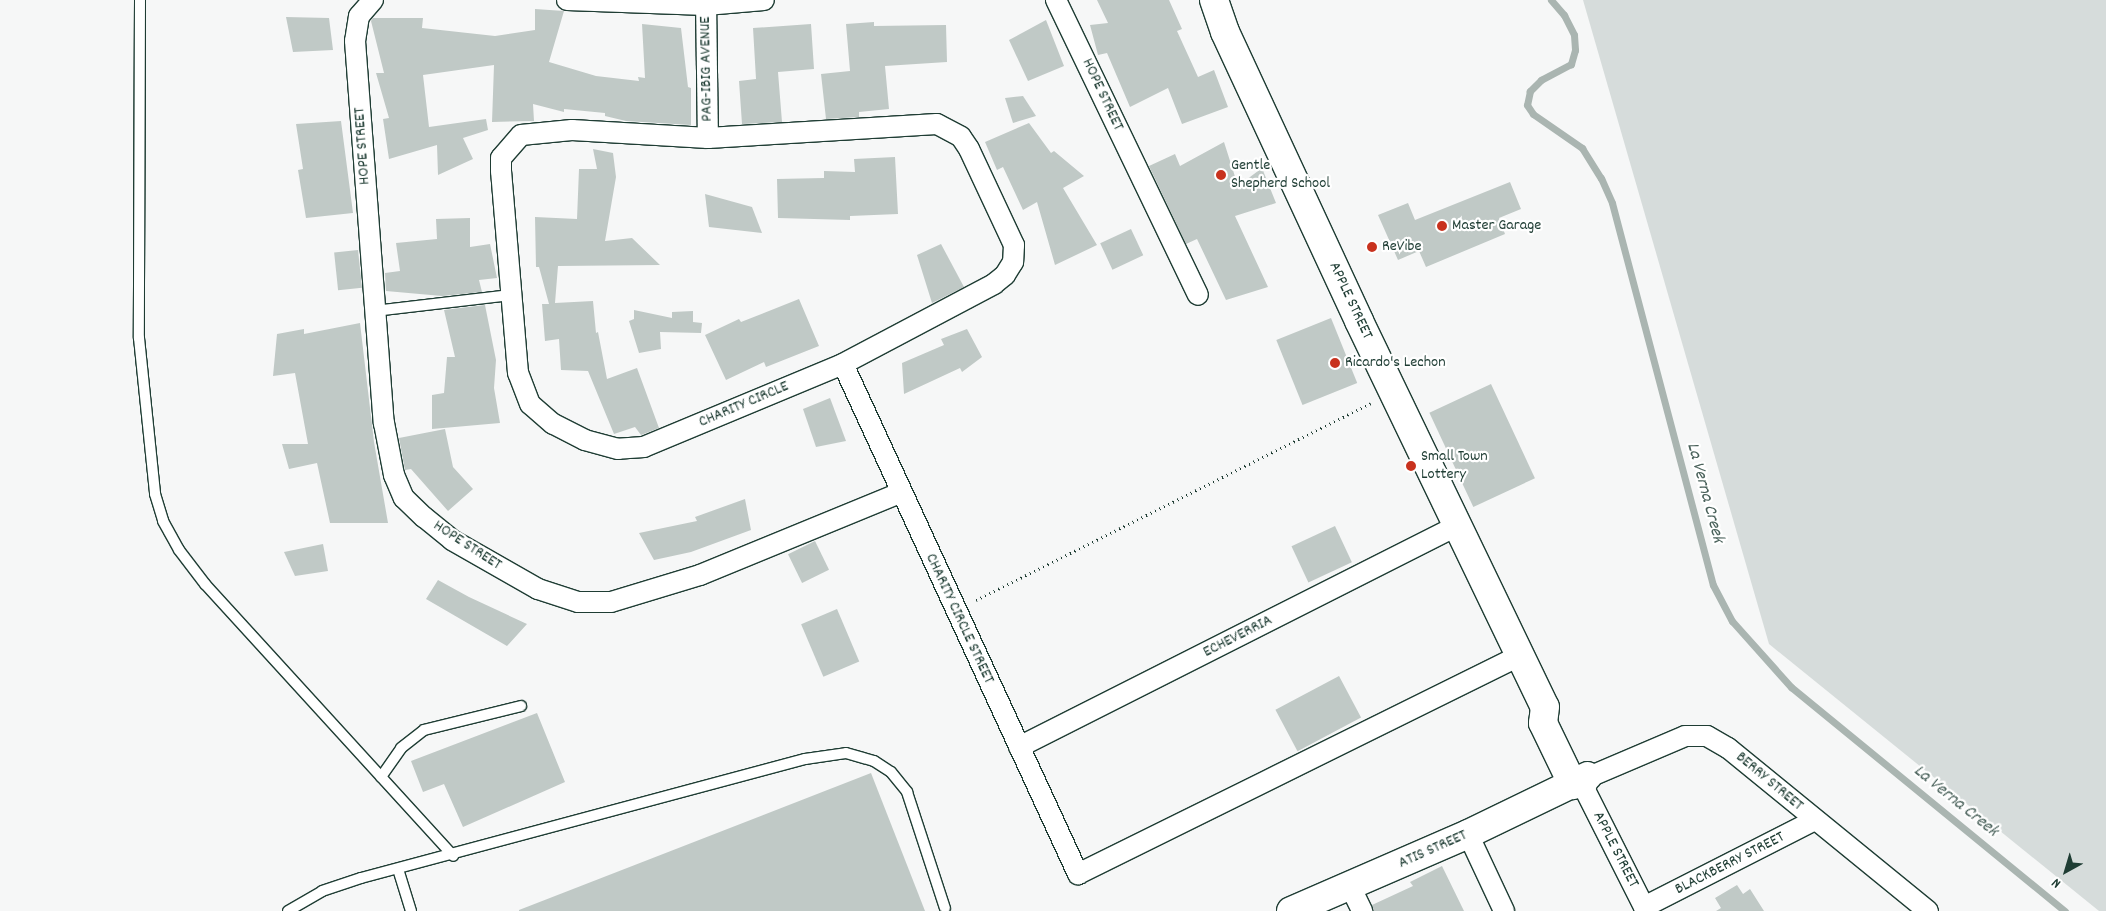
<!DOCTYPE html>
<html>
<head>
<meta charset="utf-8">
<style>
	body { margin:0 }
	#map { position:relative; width:2106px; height:911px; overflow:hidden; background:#f6f7f7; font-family:Dekko,sans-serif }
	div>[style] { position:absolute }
	.green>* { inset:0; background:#d6dcdb }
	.stream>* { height:7px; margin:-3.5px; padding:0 3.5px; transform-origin:3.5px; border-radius:3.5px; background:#aab5b1 }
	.building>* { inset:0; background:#c0c9c6; transform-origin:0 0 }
	.path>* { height:3px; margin-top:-1.5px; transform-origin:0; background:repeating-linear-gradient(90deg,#1f3d34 0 1px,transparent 0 5px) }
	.roads { filter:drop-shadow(1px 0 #1f3d34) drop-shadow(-1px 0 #1f3d34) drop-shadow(0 1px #1f3d34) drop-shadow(0 -1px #1f3d34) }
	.lane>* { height:10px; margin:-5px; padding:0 5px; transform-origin:5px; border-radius:5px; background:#fff }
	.street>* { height:20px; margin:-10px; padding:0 10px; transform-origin:10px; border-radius:10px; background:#fff }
	.secondary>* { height:28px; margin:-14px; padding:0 14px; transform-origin:14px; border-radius:14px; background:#fff }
	.dots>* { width:14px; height:14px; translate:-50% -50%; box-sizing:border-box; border:2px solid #fff; border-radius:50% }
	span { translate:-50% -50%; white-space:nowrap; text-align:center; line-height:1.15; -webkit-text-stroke:4.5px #fff; paint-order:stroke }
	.street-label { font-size:16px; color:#1f3d34 }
	.poi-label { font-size:16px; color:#1f3d34 }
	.left { translate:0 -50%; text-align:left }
	.water-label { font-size:18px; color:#49615a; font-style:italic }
	.north { position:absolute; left:2041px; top:846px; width:50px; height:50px; -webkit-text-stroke:4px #fff; paint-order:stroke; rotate:219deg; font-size:14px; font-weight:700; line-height:20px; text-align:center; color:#1f3d34 }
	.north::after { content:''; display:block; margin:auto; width:18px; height:22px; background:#1f3d34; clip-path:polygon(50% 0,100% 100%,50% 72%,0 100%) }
</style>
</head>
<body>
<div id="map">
	<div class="green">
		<i style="clip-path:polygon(1583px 0,2106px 0,2106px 911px,2099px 911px,1769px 644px)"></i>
	</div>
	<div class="stream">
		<i style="left:1551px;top:0;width:20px;rotate:49deg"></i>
		<i style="left:1564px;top:15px;width:22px;rotate:63deg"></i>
		<i style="left:1574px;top:35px;width:15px;rotate:86deg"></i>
		<i style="left:1575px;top:50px;width:15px;rotate:106deg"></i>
		<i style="left:1571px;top:64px;width:34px;rotate:152deg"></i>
		<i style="left:1541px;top:80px;width:16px;rotate:135deg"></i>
		<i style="left:1530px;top:91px;width:14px;rotate:102deg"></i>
		<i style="left:1527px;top:105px;width:11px;rotate:56deg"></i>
		<i style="left:1533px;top:114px;width:60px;rotate:34.8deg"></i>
		<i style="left:1582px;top:148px;width:36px;rotate:58deg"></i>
		<i style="left:1601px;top:178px;width:27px;rotate:66deg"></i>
		<i style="left:1612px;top:203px;width:395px;rotate:75.2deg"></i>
		<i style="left:1713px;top:585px;width:41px;rotate:62.2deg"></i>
		<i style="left:1732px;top:621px;width:89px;rotate:48.2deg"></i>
		<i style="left:1791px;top:687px;width:354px;rotate:39.3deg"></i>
	</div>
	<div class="building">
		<i style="clip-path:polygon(1097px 0,1169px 0,1182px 29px,1177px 31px,1198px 77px,1214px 70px,1228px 107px,1182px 124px,1168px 88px,1130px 107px,1107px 53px,1098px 55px,1090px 25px,1108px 23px)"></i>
		<i style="clip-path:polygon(535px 9px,564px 11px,549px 62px,596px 76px,639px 81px,638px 77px,645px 78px,642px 24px,681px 28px,688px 87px,691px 88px,691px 125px,626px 121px,605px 116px,605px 113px,564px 109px,564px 112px,533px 104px,534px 121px,492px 122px,494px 65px,423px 75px,429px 127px,486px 119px,488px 130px,463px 138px,473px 159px,438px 175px,437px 145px,389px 159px,383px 119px,389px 118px,376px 73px,384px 73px,371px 21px,373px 18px,423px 18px,422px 28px,495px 36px,535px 30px)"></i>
		<i style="clip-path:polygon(286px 17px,329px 18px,333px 50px,293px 52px)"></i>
		<i style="clip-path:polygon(1046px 20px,1064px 66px,1028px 81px,1009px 40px)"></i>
		<i style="clip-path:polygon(874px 22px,874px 26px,946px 25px,947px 62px,885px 66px,889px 109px,859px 112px,859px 117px,826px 119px,821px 74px,850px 71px,846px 24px)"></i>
		<i style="clip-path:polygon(811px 24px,814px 69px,778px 72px,782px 122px,742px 124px,739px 81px,756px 79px,753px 28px)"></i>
		<i style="clip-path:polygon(1023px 96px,1036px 116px,1013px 123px,1005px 98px)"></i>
		<i style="clip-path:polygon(341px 121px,353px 213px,306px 218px,298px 170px,303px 169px,296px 124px)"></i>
		<i style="clip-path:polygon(1029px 123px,1051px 153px,1054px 151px,1084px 176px,1063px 188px,1097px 245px,1055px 265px,1037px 202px,1023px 210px,1003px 167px,997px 170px,985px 142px)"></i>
		<i style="clip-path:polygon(1224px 142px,1238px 186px,1262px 168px,1276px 203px,1235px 216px,1268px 287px,1226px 300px,1197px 239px,1186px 244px,1149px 166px,1175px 154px,1180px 166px)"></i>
		<i style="clip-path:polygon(593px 149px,613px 153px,616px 177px,605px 241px,632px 238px,660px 265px,558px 266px,555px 303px,593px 301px,596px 333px,598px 332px,607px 379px,637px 368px,659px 428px,641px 435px,635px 427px,614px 434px,588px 371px,561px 370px,559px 339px,545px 341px,542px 304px,549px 304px,539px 267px,536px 267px,535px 217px,577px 219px,579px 169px,597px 169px)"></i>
		<i style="clip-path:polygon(895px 157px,898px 214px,850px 216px,850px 220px,778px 218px,777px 179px,824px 178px,824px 171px,855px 172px,854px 159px)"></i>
		<i style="clip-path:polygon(1510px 182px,1521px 209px,1499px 218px,1505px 234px,1426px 267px,1419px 251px,1398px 260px,1378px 215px,1408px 203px,1415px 220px)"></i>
		<i style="clip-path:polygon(705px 194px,752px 207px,762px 233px,709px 227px)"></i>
		<i style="clip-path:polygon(470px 218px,470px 247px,490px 244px,497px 278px,479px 280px,482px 292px,442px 296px,386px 291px,385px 273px,400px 271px,396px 243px,437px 239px,436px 219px)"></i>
		<i style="left:1131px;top:229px;width:29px;height:34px;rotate:65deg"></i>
		<i style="clip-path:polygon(941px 244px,964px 287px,932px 303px,917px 255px)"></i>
		<i style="left:358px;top:250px;width:38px;height:24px;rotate:84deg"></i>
		<i style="clip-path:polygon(799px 299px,819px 346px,766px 367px,764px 362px,726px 380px,705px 335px,739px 319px,741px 322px)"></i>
		<i style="clip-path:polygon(485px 305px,496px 360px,494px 388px,500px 423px,432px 429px,432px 395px,444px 393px,447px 357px,455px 357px,444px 310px)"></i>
		<i style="clip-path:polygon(634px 310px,672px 318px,672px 312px,693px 311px,693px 322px,702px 323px,701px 333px,660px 332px,661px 349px,639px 353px,629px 321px,634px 319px)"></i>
		<i style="left:1331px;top:318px;width:70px;height:59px;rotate:68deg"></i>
		<i style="clip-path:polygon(360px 323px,374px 442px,388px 523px,330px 523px,317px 463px,289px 469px,282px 444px,308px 444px,295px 373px,273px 376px,277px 334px,304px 329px,304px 334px)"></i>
		<i style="clip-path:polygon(967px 329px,982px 357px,962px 372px,960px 368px,904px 394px,902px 363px,944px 345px,941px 339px)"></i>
		<i style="left:1491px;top:384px;width:104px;height:68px;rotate:65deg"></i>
		<i style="clip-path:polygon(830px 398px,846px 441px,816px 447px,803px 409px)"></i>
		<i style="clip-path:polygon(445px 429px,453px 467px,473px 489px,448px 511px,411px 469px,405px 470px,399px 438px)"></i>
		<i style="clip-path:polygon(745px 499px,751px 530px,691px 552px,654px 560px,639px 533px,697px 521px,695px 517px)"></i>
		<i style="left:1335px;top:526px;width:40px;height:48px;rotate:65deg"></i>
		<i style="left:815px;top:541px;width:32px;height:30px;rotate:64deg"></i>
		<i style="clip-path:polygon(323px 544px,328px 571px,295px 576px,284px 552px)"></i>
		<i style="clip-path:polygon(438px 580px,469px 597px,527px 624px,507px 646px,426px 599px)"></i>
		<i style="left:837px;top:609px;width:57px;height:39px;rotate:67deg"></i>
		<i style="left:1339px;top:676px;width:47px;height:72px;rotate:62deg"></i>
		<i style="clip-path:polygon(537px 713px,565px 782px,463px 827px,444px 784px,423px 792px,411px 761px)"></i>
		<i style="clip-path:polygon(871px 773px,925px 911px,519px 911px,519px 910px)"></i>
		<i style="clip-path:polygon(1442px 866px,1464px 911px,1374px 911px,1372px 905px,1413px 886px,1410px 882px)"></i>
		<i style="clip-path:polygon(1737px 885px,1743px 894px,1750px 889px,1764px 911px,1716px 911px,1721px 908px,1715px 898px)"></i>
	</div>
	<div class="path">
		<i style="left:976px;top:600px;width:441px;rotate:-26.5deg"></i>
	</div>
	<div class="roads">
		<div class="lane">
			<i style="left:140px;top:0;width:338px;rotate:90.2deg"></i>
			<i style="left:139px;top:338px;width:157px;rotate:84.1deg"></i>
			<i style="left:155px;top:494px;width:28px;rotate:73deg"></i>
			<i style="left:163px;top:521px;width:33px;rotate:61deg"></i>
			<i style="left:179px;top:550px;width:43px;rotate:52.6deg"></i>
			<i style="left:205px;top:584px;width:368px;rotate:47.6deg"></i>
			<i style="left:375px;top:311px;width:138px;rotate:-6.7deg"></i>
			<i style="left:381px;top:777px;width:35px;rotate:-55deg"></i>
			<i style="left:401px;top:748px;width:29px;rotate:-38deg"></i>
			<i style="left:424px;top:730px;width:100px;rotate:-13.9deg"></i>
			<i style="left:398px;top:869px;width:44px;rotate:72.8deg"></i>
			<i style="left:288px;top:911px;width:39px;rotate:-30deg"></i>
			<i style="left:322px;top:891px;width:41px;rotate:-18.4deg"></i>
			<i style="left:361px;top:878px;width:460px;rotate:-15deg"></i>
			<i style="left:805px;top:759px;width:41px;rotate:-8.3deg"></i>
			<i style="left:846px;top:753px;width:29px;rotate:16deg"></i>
			<i style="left:874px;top:761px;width:20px;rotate:33deg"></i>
			<i style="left:891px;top:772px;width:26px;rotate:51deg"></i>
			<i style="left:907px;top:792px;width:122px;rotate:71.9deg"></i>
		</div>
		<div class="street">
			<i style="left:373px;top:0;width:21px;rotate:131deg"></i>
			<i style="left:359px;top:16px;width:25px;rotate:99deg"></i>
			<i style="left:355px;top:41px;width:383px;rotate:85.7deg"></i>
			<i style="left:384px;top:423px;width:53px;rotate:79.1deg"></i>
			<i style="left:394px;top:475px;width:25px;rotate:67deg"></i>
			<i style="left:404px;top:498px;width:28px;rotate:44deg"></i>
			<i style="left:424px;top:517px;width:36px;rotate:39deg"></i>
			<i style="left:452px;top:540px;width:99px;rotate:29.7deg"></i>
			<i style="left:538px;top:589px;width:42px;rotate:18deg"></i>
			<i style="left:578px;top:602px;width:33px"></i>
			<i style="left:611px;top:602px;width:93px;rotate:-16.9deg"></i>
			<i style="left:700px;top:575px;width:216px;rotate:-22.3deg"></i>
			<i style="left:567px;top:0;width:139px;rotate:2.1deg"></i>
			<i style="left:706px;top:5px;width:58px;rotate:-4.9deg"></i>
			<i style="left:706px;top:0;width:138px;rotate:89.2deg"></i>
			<i style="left:1056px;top:0;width:327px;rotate:64.3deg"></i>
			<i style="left:937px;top:124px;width:27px;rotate:28deg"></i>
			<i style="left:961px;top:137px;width:14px;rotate:56deg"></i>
			<i style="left:969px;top:149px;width:106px;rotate:64.9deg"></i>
			<i style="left:1014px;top:245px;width:17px;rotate:93deg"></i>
			<i style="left:1013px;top:262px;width:15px;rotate:122deg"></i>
			<i style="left:1005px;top:275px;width:14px;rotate:141deg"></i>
			<i style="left:994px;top:284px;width:171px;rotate:152.1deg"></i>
			<i style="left:843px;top:364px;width:216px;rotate:157.4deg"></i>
			<i style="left:644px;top:447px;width:26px;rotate:176deg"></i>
			<i style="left:618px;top:449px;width:34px;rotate:-165deg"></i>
			<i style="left:585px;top:440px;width:36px;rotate:-153deg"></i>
			<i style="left:553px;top:424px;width:30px;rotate:-139deg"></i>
			<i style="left:530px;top:404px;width:33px;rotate:-111deg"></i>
			<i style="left:518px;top:373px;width:203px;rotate:-94.8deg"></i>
			<i style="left:501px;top:171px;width:13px;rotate:-90deg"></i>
			<i style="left:501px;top:158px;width:30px;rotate:-49deg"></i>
			<i style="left:521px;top:135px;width:51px;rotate:-5.6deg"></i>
			<i style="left:572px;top:130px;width:136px;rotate:3.4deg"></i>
			<i style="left:708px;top:138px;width:229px;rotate:-3.5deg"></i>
			<i style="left:843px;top:364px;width:562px;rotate:65.26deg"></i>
			<i style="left:1078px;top:874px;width:493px;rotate:-26.3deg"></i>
			<i style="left:1019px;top:747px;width:491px;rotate:-26.8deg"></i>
			<i style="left:1573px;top:785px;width:13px;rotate:23deg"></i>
			<i style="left:1585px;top:790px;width:136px;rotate:63.2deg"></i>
			<i style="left:1585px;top:790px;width:14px;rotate:-73deg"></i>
			<i style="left:1589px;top:777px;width:104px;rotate:-23.1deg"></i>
			<i style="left:1685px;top:736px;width:22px"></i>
			<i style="left:1707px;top:736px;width:24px;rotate:30deg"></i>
			<i style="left:1728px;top:748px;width:258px;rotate:39.2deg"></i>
			<i style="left:1468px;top:834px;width:85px;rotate:64.9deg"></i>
			<i style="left:1350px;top:886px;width:28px;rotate:64deg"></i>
			<i style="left:1644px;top:907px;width:192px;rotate:-27deg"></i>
		</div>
		<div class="secondary">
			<i style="left:1214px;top:0;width:34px;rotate:71deg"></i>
			<i style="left:1225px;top:32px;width:319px;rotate:65.1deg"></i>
			<i style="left:1359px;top:321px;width:428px;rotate:64.3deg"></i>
			<i style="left:1545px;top:707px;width:16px;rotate:97deg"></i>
			<i style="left:1543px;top:723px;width:69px;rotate:64.2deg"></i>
			<i style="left:1291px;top:911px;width:193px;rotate:-23.5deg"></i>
			<i style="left:1468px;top:834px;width:133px;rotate:-25.8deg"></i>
		</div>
	</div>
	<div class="dots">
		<i style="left:1221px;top:175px;background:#c8321e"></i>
		<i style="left:1442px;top:226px;background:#c8321e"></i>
		<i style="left:1372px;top:247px;background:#c8321e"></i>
		<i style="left:1335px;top:363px;background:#c8321e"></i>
		<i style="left:1411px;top:466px;background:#c8321e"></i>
	</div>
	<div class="street-label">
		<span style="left:707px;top:69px;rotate:-91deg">PAG-IBIG AVENUE</span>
		<span style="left:1102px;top:95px;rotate:65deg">HOPE STREET</span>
		<span style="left:363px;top:146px;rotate:-94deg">HOPE STREET</span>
		<span style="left:1350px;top:301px;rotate:65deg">APPLE STREET</span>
		<span style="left:744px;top:405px;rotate:-23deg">CHARITY CIRCLE</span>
		<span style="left:467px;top:546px;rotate:33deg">HOPE STREET</span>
		<span style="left:959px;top:619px;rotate:65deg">CHARITY CIRCLE STREET</span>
		<span style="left:1238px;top:637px;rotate:-27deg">ECHEVERRIA</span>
		<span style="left:1769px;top:782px;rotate:40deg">BERRY STREET</span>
		<span style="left:1433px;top:850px;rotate:-24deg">ATIS STREET</span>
		<span style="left:1615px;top:850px;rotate:63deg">APPLE STREET</span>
		<span style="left:1730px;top:864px;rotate:-27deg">BLACKBERRY STREET</span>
	</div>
	<div class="poi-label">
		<span class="left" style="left:1231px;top:175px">Gentle<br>Shepherd School</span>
		<span class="left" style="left:1452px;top:226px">Master Garage</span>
		<span class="left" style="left:1382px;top:247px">ReVibe</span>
		<span class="left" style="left:1345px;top:363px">Ricardo's Lechon</span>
		<span class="left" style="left:1421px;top:466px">Small Town<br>Lottery</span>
	</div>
	<div class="water-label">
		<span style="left:1704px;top:493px;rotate:75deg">La Verna Creek</span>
		<span style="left:1955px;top:802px;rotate:39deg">La Verna Creek</span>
	</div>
	<div class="north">N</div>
</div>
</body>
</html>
